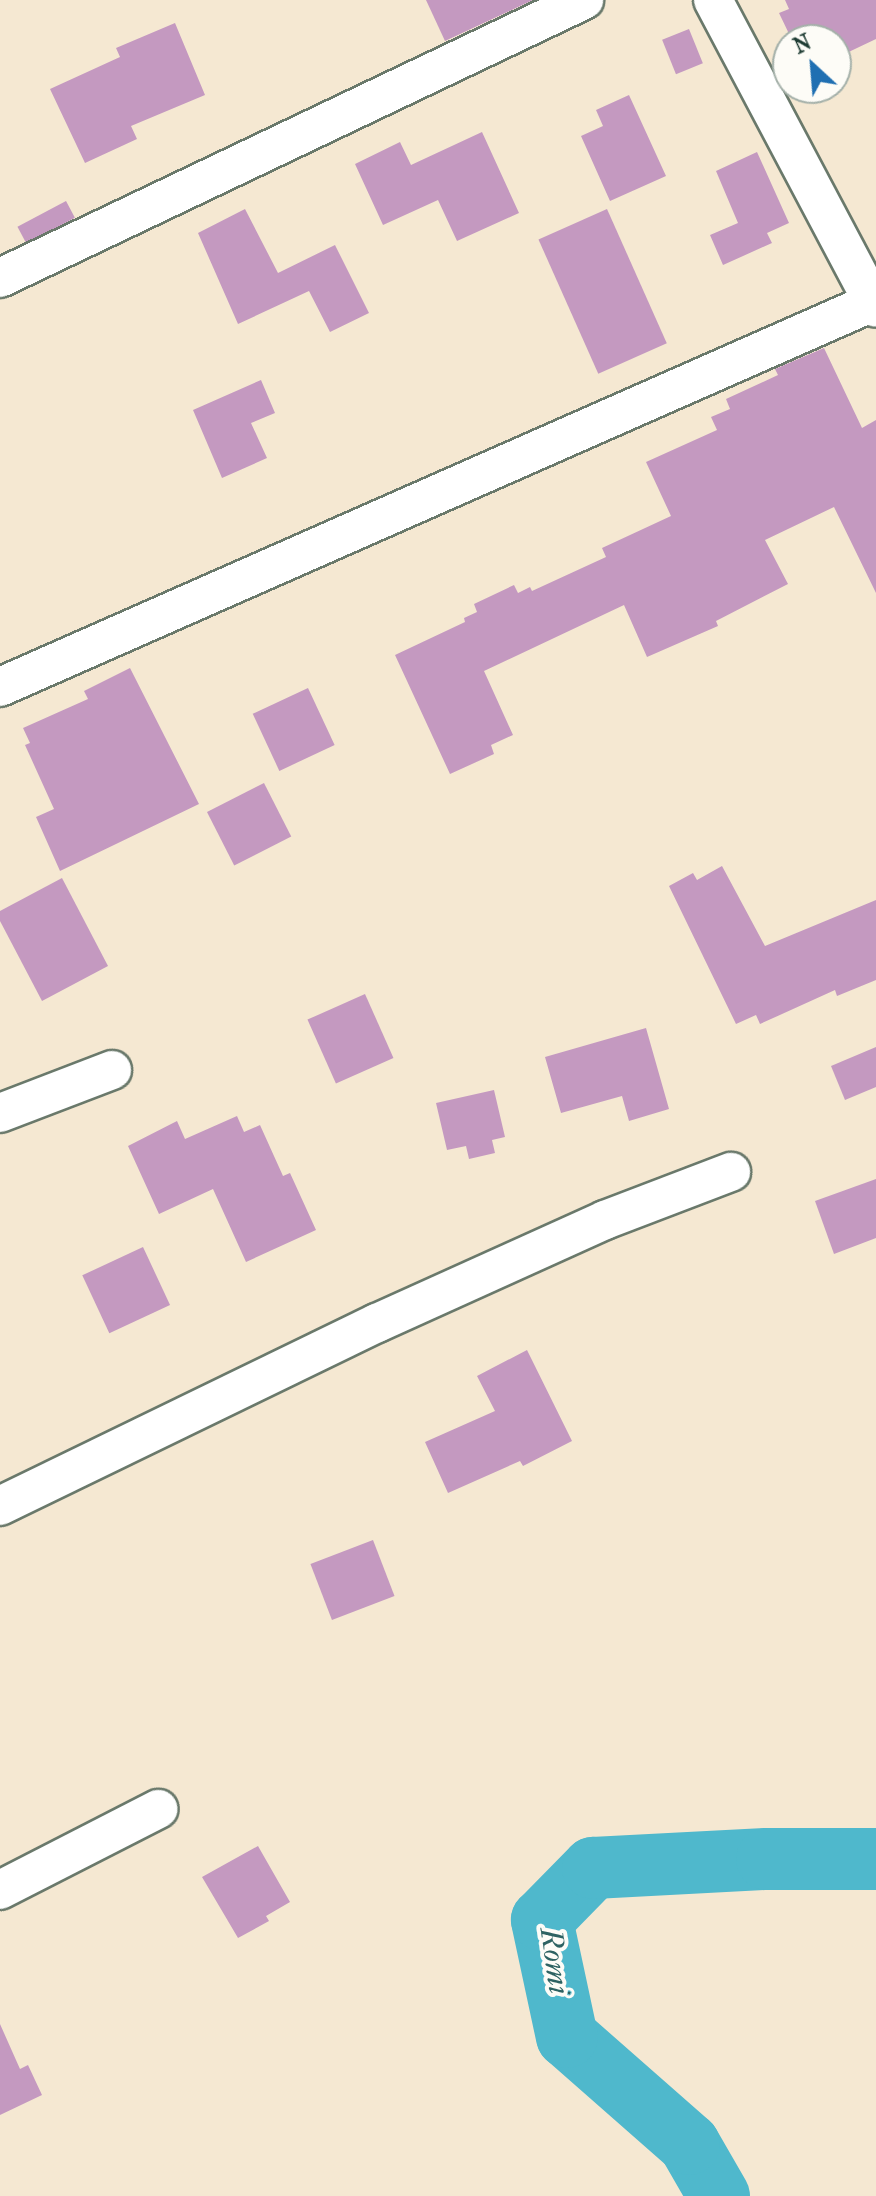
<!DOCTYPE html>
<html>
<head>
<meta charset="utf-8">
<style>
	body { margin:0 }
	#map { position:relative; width:876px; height:2196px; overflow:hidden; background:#f5e8d2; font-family:"IM FELL French Canon",serif }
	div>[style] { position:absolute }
	.river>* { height:62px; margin:-31px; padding:0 31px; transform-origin:31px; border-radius:31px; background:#4fb8cc }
	.building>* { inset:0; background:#c499c0; transform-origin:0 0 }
	.roads { filter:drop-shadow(2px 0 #6a796b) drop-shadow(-2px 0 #6a796b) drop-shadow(0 2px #6a796b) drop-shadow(0 -2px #6a796b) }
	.minor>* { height:38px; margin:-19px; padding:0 19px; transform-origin:19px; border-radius:19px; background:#fff }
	span { translate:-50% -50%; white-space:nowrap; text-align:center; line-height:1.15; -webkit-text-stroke:8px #fdfcf7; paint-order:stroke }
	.water-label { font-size:30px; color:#2d6262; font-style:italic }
	.north { position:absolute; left:772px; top:24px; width:80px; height:80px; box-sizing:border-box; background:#fdfcf7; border:2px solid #a4b0a9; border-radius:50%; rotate:334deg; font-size:22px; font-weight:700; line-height:32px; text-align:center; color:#1f3d34 }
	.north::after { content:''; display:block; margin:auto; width:28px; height:36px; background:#1f6fb2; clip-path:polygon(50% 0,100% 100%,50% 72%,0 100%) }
</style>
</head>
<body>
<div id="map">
	<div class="river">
		<i style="left:719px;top:2196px;width:60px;rotate:-120deg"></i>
		<i style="left:689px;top:2144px;width:162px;rotate:-138.7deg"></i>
		<i style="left:567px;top:2037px;width:120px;rotate:-102.1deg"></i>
		<i style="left:542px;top:1920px;width:73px;rotate:-45.6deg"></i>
		<i style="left:593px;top:1868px;width:174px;rotate:-3deg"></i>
		<i style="left:767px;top:1859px;width:109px"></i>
	</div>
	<div class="building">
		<i style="clip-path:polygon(426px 0,533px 0,445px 41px)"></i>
		<i style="clip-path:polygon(785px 0,876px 0,876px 39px,836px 58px,836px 40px,792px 40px,779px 13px,789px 9px)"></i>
		<i style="clip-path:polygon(175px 23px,205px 95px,131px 126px,137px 139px,85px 163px,50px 89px,120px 57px,116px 48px)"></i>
		<i style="left:689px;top:29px;width:37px;height:29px;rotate:68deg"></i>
		<i style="clip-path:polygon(629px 95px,666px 176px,610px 201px,581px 136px,603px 126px,596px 110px)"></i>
		<i style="clip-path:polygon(482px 132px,519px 213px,457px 241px,438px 200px,383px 225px,355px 164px,400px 142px,411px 165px)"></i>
		<i style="clip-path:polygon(757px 152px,789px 223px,767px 233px,772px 243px,723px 265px,710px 235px,738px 223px,716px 171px)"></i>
		<i style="left:66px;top:201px;width:19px;height:55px;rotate:62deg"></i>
		<i style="clip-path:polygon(245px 209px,278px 273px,335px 245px,369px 313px,330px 332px,309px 291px,238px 324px,198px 233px)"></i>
		<i style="left:607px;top:209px;width:147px;height:75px;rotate:66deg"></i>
		<i style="clip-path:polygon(824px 348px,862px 428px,876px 420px,876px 593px,834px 507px,765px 540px,788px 584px,716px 621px,718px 626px,647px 657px,624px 605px,484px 671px,513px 735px,491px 745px,494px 754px,450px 774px,395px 655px,465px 622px,464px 618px,477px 612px,474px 604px,514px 585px,518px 593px,530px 587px,532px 591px,606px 557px,602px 548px,671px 516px,646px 462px,717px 430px,711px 417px,730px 409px,726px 399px,778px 375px,775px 369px)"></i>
		<i style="clip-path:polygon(261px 380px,275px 413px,251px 423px,267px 458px,222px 478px,193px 410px)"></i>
		<i style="clip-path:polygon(130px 668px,199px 804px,60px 871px,36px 817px,54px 809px,25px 745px,30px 743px,23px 728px,88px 699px,84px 691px)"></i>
		<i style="left:308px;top:688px;width:63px;height:61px;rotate:65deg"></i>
		<i style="left:264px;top:783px;width:60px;height:64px;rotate:63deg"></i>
		<i style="clip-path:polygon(722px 866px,765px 946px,876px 900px,876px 980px,837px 996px,835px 990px,760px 1024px,756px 1015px,736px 1024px,669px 886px,693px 873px,697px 880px)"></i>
		<i style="clip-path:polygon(62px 878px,108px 966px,42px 1001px,0 921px,0 911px)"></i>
		<i style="left:365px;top:994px;width:70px;height:63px;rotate:66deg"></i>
		<i style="clip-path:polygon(646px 1028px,669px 1109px,629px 1121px,622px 1096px,561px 1113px,545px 1057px)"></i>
		<i style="clip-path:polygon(876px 1047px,876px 1087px,845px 1100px,831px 1066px)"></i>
		<i style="clip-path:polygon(494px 1090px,505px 1137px,492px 1140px,495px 1153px,469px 1159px,466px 1146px,447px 1150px,436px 1103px)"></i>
		<i style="clip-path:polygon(237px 1116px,244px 1132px,260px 1125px,283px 1176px,290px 1173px,316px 1230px,246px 1262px,213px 1189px,159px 1214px,128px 1146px,177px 1121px,185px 1139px)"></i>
		<i style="clip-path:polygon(876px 1179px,876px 1238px,834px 1254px,815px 1201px)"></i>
		<i style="left:143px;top:1247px;width:64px;height:67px;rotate:65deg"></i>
		<i style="clip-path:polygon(527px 1350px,572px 1441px,523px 1466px,520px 1461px,448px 1493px,425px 1442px,495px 1411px,477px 1376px)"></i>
		<i style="left:373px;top:1540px;width:60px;height:67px;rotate:69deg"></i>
		<i style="clip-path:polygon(258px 1846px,290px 1902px,266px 1916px,269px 1921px,238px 1938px,202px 1877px)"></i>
		<i style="clip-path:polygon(0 2024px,20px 2069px,28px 2065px,42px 2095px,0 2115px)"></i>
	</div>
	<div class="roads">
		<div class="minor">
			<i style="left:713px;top:0;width:348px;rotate:62.1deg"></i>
			<i style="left:0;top:278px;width:647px;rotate:-25.46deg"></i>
			<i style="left:0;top:687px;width:954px;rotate:-23.8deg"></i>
			<i style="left:0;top:1113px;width:120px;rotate:-21deg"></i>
			<i style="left:0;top:1506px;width:419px;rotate:-25.9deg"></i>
			<i style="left:377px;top:1323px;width:250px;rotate:-24.3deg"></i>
			<i style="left:605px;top:1220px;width:135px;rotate:-20.9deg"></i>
			<i style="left:0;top:1890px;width:178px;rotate:-27.1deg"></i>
		</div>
	</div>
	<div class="water-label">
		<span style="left:554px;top:1961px;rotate:82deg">Romi</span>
	</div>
	<div class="north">N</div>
</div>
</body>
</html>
